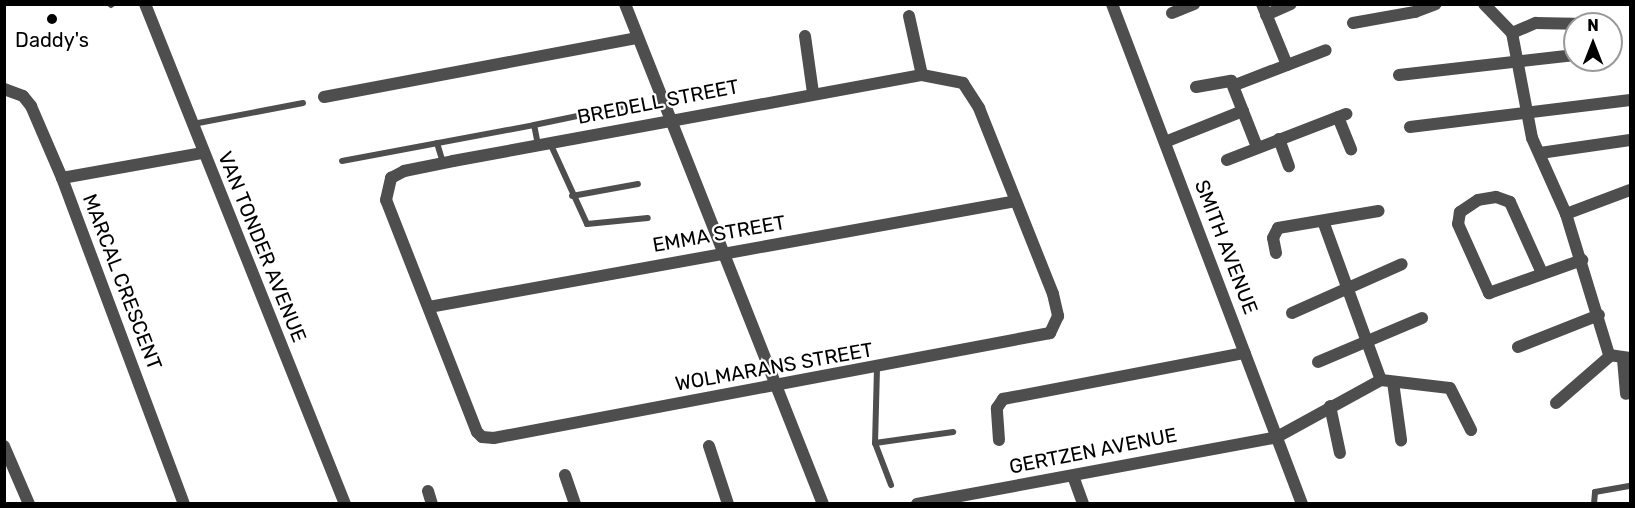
<!DOCTYPE html>
<html>
<head>
<meta charset="utf-8">
<style>
	body { margin:0 }
	#map { position:relative; width:1635px; height:508px; overflow:hidden; background:#fff; font-family:Rubik,sans-serif }
	div>[style] { position:absolute }
	.lane>* { height:6px; margin:-3px; padding:0 3px; transform-origin:3px; border-radius:3px; background:#4e4e4e }
	.street>* { height:12px; margin:-6px; padding:0 6px; transform-origin:6px; border-radius:6px; background:#4e4e4e }
	.dots>* { width:16px; height:16px; translate:-50% -50%; box-sizing:border-box; border:3px solid #fff; border-radius:50% }
	span { translate:-50% -50%; white-space:nowrap; text-align:center; line-height:1.15; -webkit-text-stroke:4.5px #fff; paint-order:stroke }
	.poi-label { font-size:20px; color:#000 }
	.street-label { font-size:20px; color:#000 }
	.frame { position:absolute; inset:0; border:6px solid #000; pointer-events:none }
	.north { position:absolute; left:1563px; top:12px; width:60px; height:60px; box-sizing:border-box; background:#fff; border:2px solid #999; border-radius:50%; rotate:0deg; font-size:16px; font-weight:700; line-height:24px; text-align:center; color:#000 }
	.north::after { content:''; display:block; margin:auto; width:21px; height:27px; background:#000; clip-path:polygon(50% 0,100% 100%,50% 72%,0 100%) }
</style>
</head>
<body>
<div id="map">
	<div class="lane">
		<i style="left:111px;top:5px;width:1px;rotate:-45deg"></i>
		<i style="left:193px;top:124px;width:112px;rotate:-10.8deg"></i>
		<i style="left:437px;top:143px;width:21px;rotate:73deg"></i>
		<i style="left:550px;top:143px;width:89px;rotate:65.4deg"></i>
		<i style="left:587px;top:224px;width:61px;rotate:-5.6deg"></i>
		<i style="left:538px;top:145px;width:20px;rotate:-101deg"></i>
		<i style="left:534px;top:125px;width:99px;rotate:-11.7deg"></i>
		<i style="left:342px;top:161px;width:195px;rotate:-10.6deg"></i>
		<i style="left:572px;top:196px;width:67px;rotate:-10.3deg"></i>
		<i style="left:877px;top:368px;width:75px;rotate:91.5deg"></i>
		<i style="left:875px;top:443px;width:45px;rotate:69.1deg"></i>
		<i style="left:875px;top:443px;width:79px;rotate:-8deg"></i>
		<i style="left:1594px;top:504px;width:12px;rotate:-85deg"></i>
		<i style="left:1595px;top:492px;width:36px;rotate:-10deg"></i>
	</div>
	<div class="street">
		<i style="left:145px;top:4px;width:539px;rotate:68.2deg"></i>
		<i style="left:625px;top:4px;width:538px;rotate:68.4deg"></i>
		<i style="left:1112px;top:4px;width:535px;rotate:69.19deg"></i>
		<i style="left:1262px;top:4px;width:66px;rotate:67.7deg"></i>
		<i style="left:1484px;top:4px;width:40px;rotate:46deg"></i>
		<i style="left:1512px;top:33px;width:107px;rotate:79.2deg"></i>
		<i style="left:1532px;top:138px;width:83px;rotate:65.9deg"></i>
		<i style="left:1566px;top:214px;width:147px;rotate:73deg"></i>
		<i style="left:1609px;top:355px;width:21px;rotate:8deg"></i>
		<i style="left:1172px;top:13px;width:24px;rotate:-22deg"></i>
		<i style="left:1266px;top:15px;width:27px;rotate:-24deg"></i>
		<i style="left:909px;top:16px;width:60px;rotate:77.6deg"></i>
		<i style="left:1353px;top:23px;width:63px;rotate:-10.1deg"></i>
		<i style="left:1415px;top:12px;width:22px;rotate:-21deg"></i>
		<i style="left:1512px;top:33px;width:26px;rotate:-23deg"></i>
		<i style="left:1536px;top:23px;width:50px;rotate:1.1deg"></i>
		<i style="left:805px;top:36px;width:58px;rotate:82deg"></i>
		<i style="left:922px;top:75px;width:42px;rotate:11deg"></i>
		<i style="left:963px;top:83px;width:30px;rotate:57deg"></i>
		<i style="left:979px;top:108px;width:200px;rotate:68.3deg"></i>
		<i style="left:1053px;top:294px;width:23px;rotate:77deg"></i>
		<i style="left:1058px;top:316px;width:19px;rotate:115deg"></i>
		<i style="left:1050px;top:333px;width:566px;rotate:169.31deg"></i>
		<i style="left:494px;top:438px;width:12px;rotate:-175deg"></i>
		<i style="left:482px;top:437px;width:7px;rotate:-135deg"></i>
		<i style="left:477px;top:432px;width:249px;rotate:-111.4deg"></i>
		<i style="left:386px;top:200px;width:23px;rotate:-77deg"></i>
		<i style="left:391px;top:178px;width:15px;rotate:-28deg"></i>
		<i style="left:404px;top:171px;width:50px;rotate:-11.5deg"></i>
		<i style="left:453px;top:161px;width:477px;rotate:-10.4deg"></i>
		<i style="left:1399px;top:75px;width:177px;rotate:-6.5deg"></i>
		<i style="left:1235px;top:85px;width:97px;rotate:-21deg"></i>
		<i style="left:1196px;top:87px;width:36px;rotate:-10deg"></i>
		<i style="left:1231px;top:81px;width:71px;rotate:68.5deg"></i>
		<i style="left:4px;top:89px;width:20px;rotate:20deg"></i>
		<i style="left:23px;top:96px;width:13px;rotate:51deg"></i>
		<i style="left:31px;top:106px;width:78px;rotate:66.7deg"></i>
		<i style="left:62px;top:178px;width:348px;rotate:69.5deg"></i>
		<i style="left:324px;top:97px;width:319px;rotate:-10.7deg"></i>
		<i style="left:1338px;top:117px;width:35px;rotate:68deg"></i>
		<i style="left:1410px;top:127px;width:222px;rotate:-7deg"></i>
		<i style="left:1279px;top:139px;width:29px;rotate:70deg"></i>
		<i style="left:1165px;top:142px;width:84px;rotate:-21.7deg"></i>
		<i style="left:1540px;top:153px;width:91px;rotate:-8.2deg"></i>
		<i style="left:1227px;top:160px;width:128px;rotate:-21.1deg"></i>
		<i style="left:62px;top:178px;width:143px;rotate:-10.1deg"></i>
		<i style="left:1566px;top:214px;width:68px;rotate:-20.6deg"></i>
		<i style="left:1323px;top:221px;width:169px;rotate:70deg"></i>
		<i style="left:1276px;top:253px;width:15px;rotate:-101deg"></i>
		<i style="left:1273px;top:238px;width:11px;rotate:-63deg"></i>
		<i style="left:1278px;top:228px;width:102px;rotate:-9.6deg"></i>
		<i style="left:1542px;top:273px;width:78px;rotate:-114.3deg"></i>
		<i style="left:1510px;top:202px;width:15px;rotate:-160deg"></i>
		<i style="left:1496px;top:197px;width:18px;rotate:171deg"></i>
		<i style="left:1478px;top:200px;width:22px;rotate:146deg"></i>
		<i style="left:1460px;top:212px;width:12px;rotate:99deg"></i>
		<i style="left:1458px;top:224px;width:76px;rotate:65.8deg"></i>
		<i style="left:1489px;top:293px;width:99px;rotate:-19.5deg"></i>
		<i style="left:429px;top:307px;width:596px;rotate:-10.24deg"></i>
		<i style="left:1292px;top:313px;width:120px;rotate:-24deg"></i>
		<i style="left:1518px;top:347px;width:87px;rotate:-21.6deg"></i>
		<i style="left:1623px;top:359px;width:35px;rotate:85deg"></i>
		<i style="left:1318px;top:362px;width:113px;rotate:-22.9deg"></i>
		<i style="left:1393px;top:382px;width:59px;rotate:82.1deg"></i>
		<i style="left:1556px;top:403px;width:72px;rotate:-41deg"></i>
		<i style="left:1330px;top:406px;width:48px;rotate:78deg"></i>
		<i style="left:999px;top:440px;width:32px;rotate:-94deg"></i>
		<i style="left:997px;top:408px;width:11px;rotate:-56deg"></i>
		<i style="left:1003px;top:399px;width:246px;rotate:-10.8deg"></i>
		<i style="left:4px;top:446px;width:63px;rotate:66.7deg"></i>
		<i style="left:709px;top:446px;width:61px;rotate:71.9deg"></i>
		<i style="left:565px;top:475px;width:31px;rotate:71deg"></i>
		<i style="left:1073px;top:476px;width:30px;rotate:70deg"></i>
		<i style="left:428px;top:491px;width:14px;rotate:73deg"></i>
		<i style="left:917px;top:504px;width:366px;rotate:-10.5deg"></i>
		<i style="left:1277px;top:437px;width:119px;rotate:-28.7deg"></i>
		<i style="left:1381px;top:380px;width:69px;rotate:6.6deg"></i>
		<i style="left:1450px;top:388px;width:47px;rotate:63.4deg"></i>
	</div>
	<div class="dots">
		<i style="left:52px;top:19px;background:#000"></i>
	</div>
	<div class="poi-label">
		<span style="left:52px;top:40px">Daddy's</span>
	</div>
	<div class="street-label">
		<span style="left:658px;top:102px;rotate:-11deg">BREDELL STREET</span>
		<span style="left:719px;top:234px;rotate:-10deg">EMMA STREET</span>
		<span style="left:262px;top:247px;rotate:68deg">VAN TONDER AVENUE</span>
		<span style="left:1226px;top:247px;rotate:69deg">SMITH AVENUE</span>
		<span style="left:122px;top:282px;rotate:69deg">MARCAL CRESCENT</span>
		<span style="left:774px;top:367px;rotate:-10deg">WOLMARANS STREET</span>
		<span style="left:1093px;top:451px;rotate:-11deg">GERTZEN AVENUE</span>
	</div>
	<div class="frame"></div>
	<div class="north">N</div>
</div>
</body>
</html>
